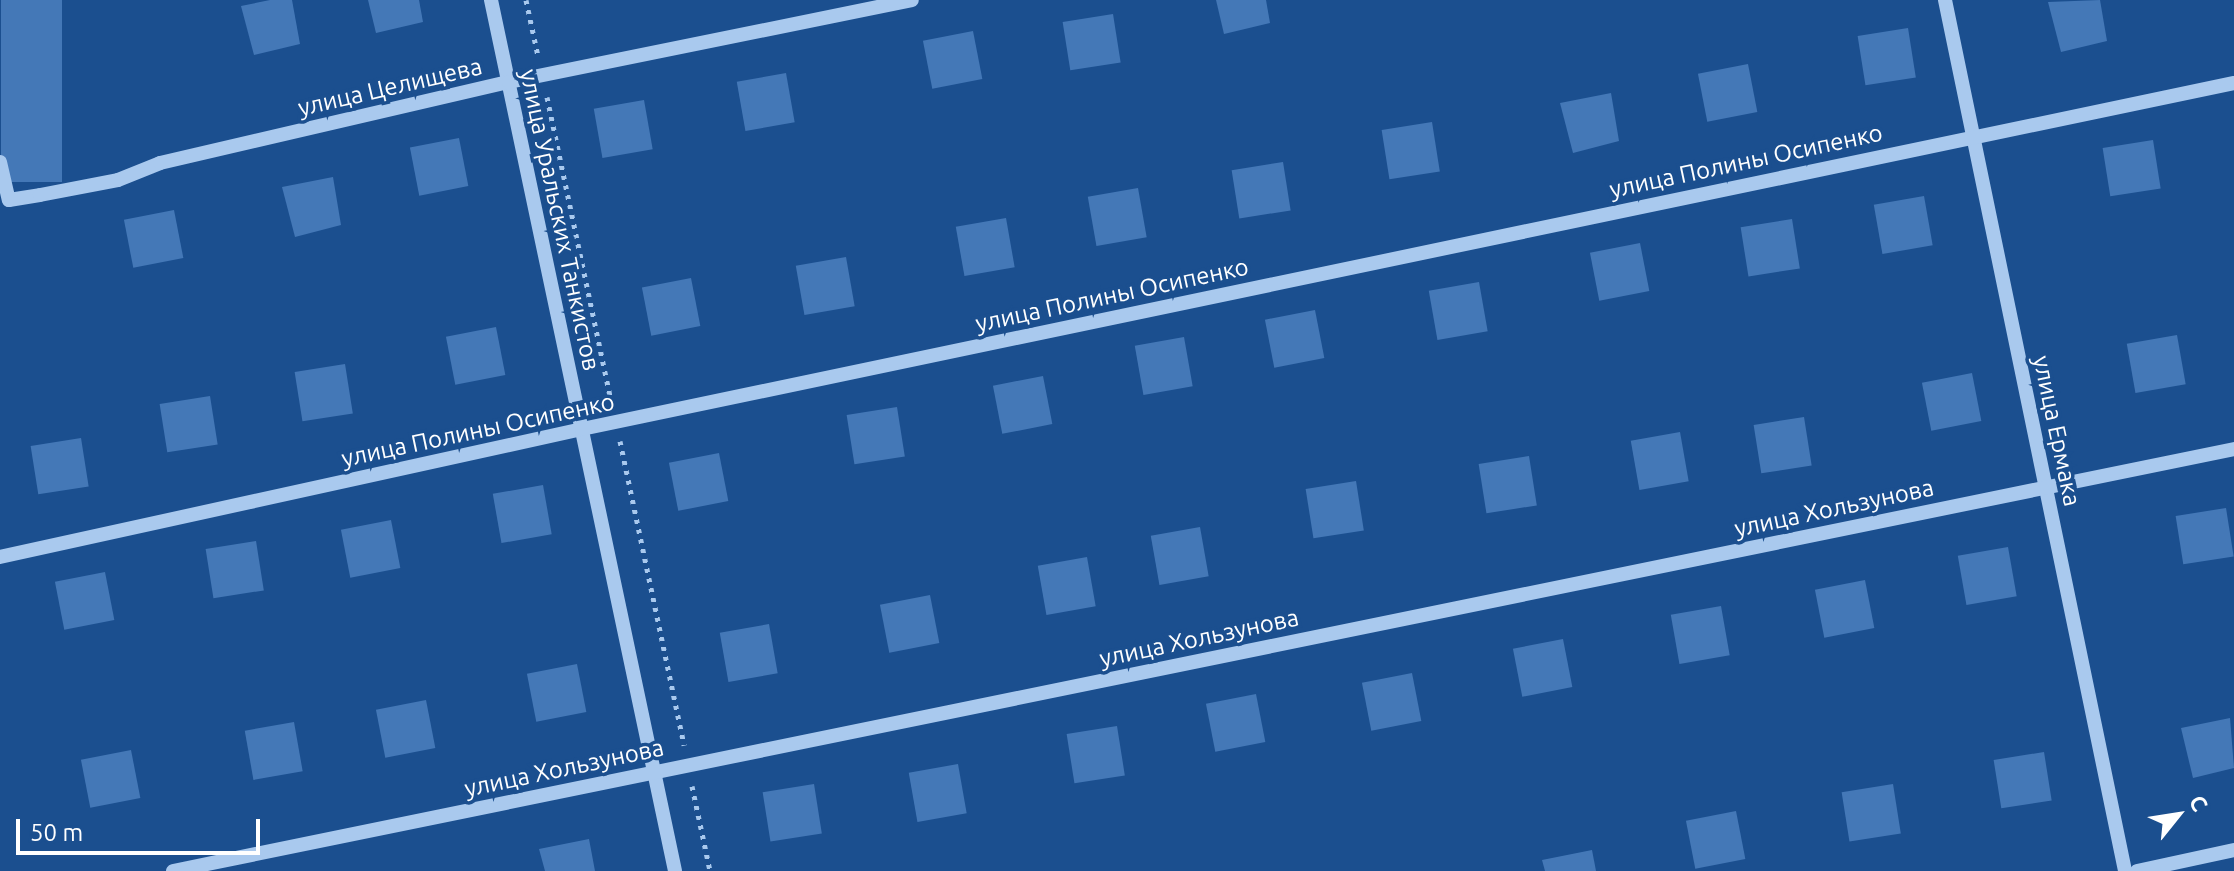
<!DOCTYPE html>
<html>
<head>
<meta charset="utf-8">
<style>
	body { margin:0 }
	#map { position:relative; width:2234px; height:871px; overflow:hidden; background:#1b4f8f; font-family:Ubuntu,sans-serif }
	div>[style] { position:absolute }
	.building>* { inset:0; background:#4478b7; transform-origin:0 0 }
	.path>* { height:5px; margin-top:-2.5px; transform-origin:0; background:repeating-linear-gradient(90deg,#a9c9ee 0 4px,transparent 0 10px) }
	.minor>* { height:14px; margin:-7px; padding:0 7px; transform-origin:7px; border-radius:7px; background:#a9c9ee }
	span { translate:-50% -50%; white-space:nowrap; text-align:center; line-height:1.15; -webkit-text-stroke:7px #1b4f8f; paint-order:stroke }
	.street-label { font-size:24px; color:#fff }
	.north { position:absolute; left:2138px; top:775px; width:80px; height:80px; -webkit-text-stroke:6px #1b4f8f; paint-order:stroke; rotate:60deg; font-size:22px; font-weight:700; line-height:32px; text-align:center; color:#fff }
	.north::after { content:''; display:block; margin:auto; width:28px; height:36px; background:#fff; clip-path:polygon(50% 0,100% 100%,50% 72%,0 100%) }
	.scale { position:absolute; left:16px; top:819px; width:244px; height:36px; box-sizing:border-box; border:4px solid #fff; border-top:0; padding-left:10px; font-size:24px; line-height:28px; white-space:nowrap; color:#fff; -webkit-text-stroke:6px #1b4f8f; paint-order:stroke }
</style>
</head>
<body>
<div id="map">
	<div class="building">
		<i style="left:1px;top:0;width:61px;height:182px"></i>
		<i style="clip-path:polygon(270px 0,292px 0,300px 44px,254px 55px,241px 6px)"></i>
		<i style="clip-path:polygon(368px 0,419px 0,423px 22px,376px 33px)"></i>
		<i style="clip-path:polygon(1216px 0,1266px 0,1270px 23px,1224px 34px)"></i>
		<i style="clip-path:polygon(2100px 0,2107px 41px,2061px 52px,2048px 2px)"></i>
		<i style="left:1113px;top:14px;width:49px;height:51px;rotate:81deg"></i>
		<i style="left:1908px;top:28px;width:50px;height:51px;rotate:81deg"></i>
		<i style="left:973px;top:31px;width:49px;height:51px;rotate:79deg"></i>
		<i style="left:1748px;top:64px;width:49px;height:51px;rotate:79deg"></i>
		<i style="left:786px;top:73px;width:50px;height:50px;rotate:80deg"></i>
		<i style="clip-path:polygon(1611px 93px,1619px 141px,1573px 153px,1560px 103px)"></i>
		<i style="left:644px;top:100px;width:50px;height:51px;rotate:80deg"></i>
		<i style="left:1432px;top:122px;width:50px;height:51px;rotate:81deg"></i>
		<i style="left:459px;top:138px;width:49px;height:50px;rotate:79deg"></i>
		<i style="left:2153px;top:140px;width:49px;height:51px;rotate:81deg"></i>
		<i style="left:1283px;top:162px;width:49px;height:52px;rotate:81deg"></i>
		<i style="clip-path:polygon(333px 177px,341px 225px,295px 237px,282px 187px)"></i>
		<i style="left:1138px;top:188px;width:50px;height:51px;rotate:80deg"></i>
		<i style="left:1924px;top:196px;width:50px;height:51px;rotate:80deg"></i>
		<i style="left:174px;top:210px;width:49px;height:51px;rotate:79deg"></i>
		<i style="left:1006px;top:218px;width:50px;height:51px;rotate:80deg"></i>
		<i style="left:1792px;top:219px;width:50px;height:52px;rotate:81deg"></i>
		<i style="left:1640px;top:243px;width:49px;height:51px;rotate:79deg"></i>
		<i style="left:846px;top:257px;width:50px;height:51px;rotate:80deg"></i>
		<i style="left:691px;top:278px;width:49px;height:50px;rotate:79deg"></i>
		<i style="left:1479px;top:282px;width:50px;height:51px;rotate:80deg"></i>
		<i style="left:1315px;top:310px;width:49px;height:51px;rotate:79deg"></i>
		<i style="left:496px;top:327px;width:49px;height:51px;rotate:79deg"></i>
		<i style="left:2177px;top:335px;width:50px;height:51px;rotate:80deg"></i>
		<i style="left:1184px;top:337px;width:50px;height:50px;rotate:80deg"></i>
		<i style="left:345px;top:364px;width:50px;height:51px;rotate:81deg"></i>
		<i style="left:1972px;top:373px;width:49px;height:51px;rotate:79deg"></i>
		<i style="left:1043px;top:376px;width:49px;height:51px;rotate:79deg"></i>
		<i style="left:210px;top:396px;width:49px;height:51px;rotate:81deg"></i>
		<i style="left:897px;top:407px;width:50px;height:51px;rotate:81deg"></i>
		<i style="left:1804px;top:417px;width:49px;height:51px;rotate:81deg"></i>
		<i style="left:1680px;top:432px;width:50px;height:50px;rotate:80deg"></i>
		<i style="left:81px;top:438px;width:49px;height:51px;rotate:81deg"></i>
		<i style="left:719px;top:453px;width:49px;height:51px;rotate:79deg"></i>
		<i style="left:1529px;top:456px;width:50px;height:51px;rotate:81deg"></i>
		<i style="left:1356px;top:481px;width:50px;height:51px;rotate:81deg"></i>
		<i style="left:543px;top:485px;width:50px;height:51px;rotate:80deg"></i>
		<i style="left:2226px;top:508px;width:49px;height:51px;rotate:81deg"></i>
		<i style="left:391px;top:520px;width:49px;height:51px;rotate:79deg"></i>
		<i style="left:1200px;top:527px;width:50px;height:50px;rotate:80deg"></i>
		<i style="left:256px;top:541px;width:50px;height:51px;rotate:81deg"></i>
		<i style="left:2008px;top:547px;width:50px;height:51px;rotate:80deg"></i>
		<i style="left:1087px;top:557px;width:50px;height:50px;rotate:80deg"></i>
		<i style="left:105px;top:572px;width:49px;height:51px;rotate:79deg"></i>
		<i style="left:1865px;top:580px;width:49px;height:51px;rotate:79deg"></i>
		<i style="left:930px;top:595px;width:49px;height:51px;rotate:79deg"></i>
		<i style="left:1721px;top:606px;width:50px;height:51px;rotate:80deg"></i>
		<i style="left:769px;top:624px;width:50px;height:50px;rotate:80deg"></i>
		<i style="left:1563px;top:639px;width:49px;height:51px;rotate:79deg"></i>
		<i style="left:577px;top:664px;width:49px;height:51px;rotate:79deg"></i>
		<i style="left:1412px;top:673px;width:49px;height:51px;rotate:79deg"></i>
		<i style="left:1256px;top:694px;width:49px;height:51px;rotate:79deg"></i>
		<i style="left:426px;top:700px;width:49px;height:51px;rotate:79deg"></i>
		<i style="clip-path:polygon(2230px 718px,2234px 768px,2193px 778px,2181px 728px)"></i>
		<i style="left:294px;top:722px;width:50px;height:50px;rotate:80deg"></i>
		<i style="left:1117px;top:726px;width:50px;height:51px;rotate:81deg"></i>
		<i style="left:131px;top:750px;width:49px;height:51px;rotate:79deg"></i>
		<i style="left:2044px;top:752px;width:49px;height:51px;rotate:81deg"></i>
		<i style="left:958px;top:764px;width:50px;height:50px;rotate:80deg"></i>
		<i style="left:814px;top:784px;width:50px;height:52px;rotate:81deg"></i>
		<i style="left:1893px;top:784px;width:50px;height:52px;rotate:81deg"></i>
		<i style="left:1736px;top:811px;width:49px;height:51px;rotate:79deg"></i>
		<i style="clip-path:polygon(589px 839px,595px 871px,545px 871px,539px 849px)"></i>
		<i style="clip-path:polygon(1592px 850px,1596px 871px,1545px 871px,1542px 860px)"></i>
	</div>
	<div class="path">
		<i style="left:526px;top:0;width:57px;rotate:77.9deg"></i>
		<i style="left:547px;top:97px;width:310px;rotate:78.1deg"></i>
		<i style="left:620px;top:441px;width:311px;rotate:78.1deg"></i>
		<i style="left:692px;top:786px;width:87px;rotate:78deg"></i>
	</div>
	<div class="minor">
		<i style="left:491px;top:0;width:890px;rotate:78.07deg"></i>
		<i style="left:1945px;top:0;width:889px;rotate:78.32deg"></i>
		<i style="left:0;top:162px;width:39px;rotate:77deg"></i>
		<i style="left:9px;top:200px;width:31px;rotate:-9deg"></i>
		<i style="left:40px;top:195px;width:79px;rotate:-10.9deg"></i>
		<i style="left:118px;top:180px;width:45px;rotate:-22deg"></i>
		<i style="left:160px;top:163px;width:358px;rotate:-13.1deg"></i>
		<i style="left:509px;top:82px;width:411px;rotate:-11.5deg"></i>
		<i style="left:0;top:557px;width:596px;rotate:-12.4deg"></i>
		<i style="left:582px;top:429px;width:1688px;rotate:-11.83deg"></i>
		<i style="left:173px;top:871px;width:2104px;rotate:-11.57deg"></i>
		<i style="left:2137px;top:871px;width:99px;rotate:-12.2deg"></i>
	</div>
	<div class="street-label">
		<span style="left:390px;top:87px;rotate:-13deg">улица Целищева</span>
		<span style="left:1746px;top:161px;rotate:-12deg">улица Полины Осипенко</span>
		<span style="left:560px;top:220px;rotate:78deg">улица Уральских Танкистов</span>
		<span style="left:1112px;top:295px;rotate:-12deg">улица Полины Осипенко</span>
		<span style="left:478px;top:430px;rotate:-12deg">улица Полины Осипенко</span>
		<span style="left:2057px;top:431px;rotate:78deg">улица Ермака</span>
		<span style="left:1834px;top:508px;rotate:-12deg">улица Хользунова</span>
		<span style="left:1199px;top:638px;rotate:-12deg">улица Хользунова</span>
		<span style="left:564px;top:768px;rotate:-12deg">улица Хользунова</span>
	</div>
	<div class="north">С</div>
	<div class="scale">50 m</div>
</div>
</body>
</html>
